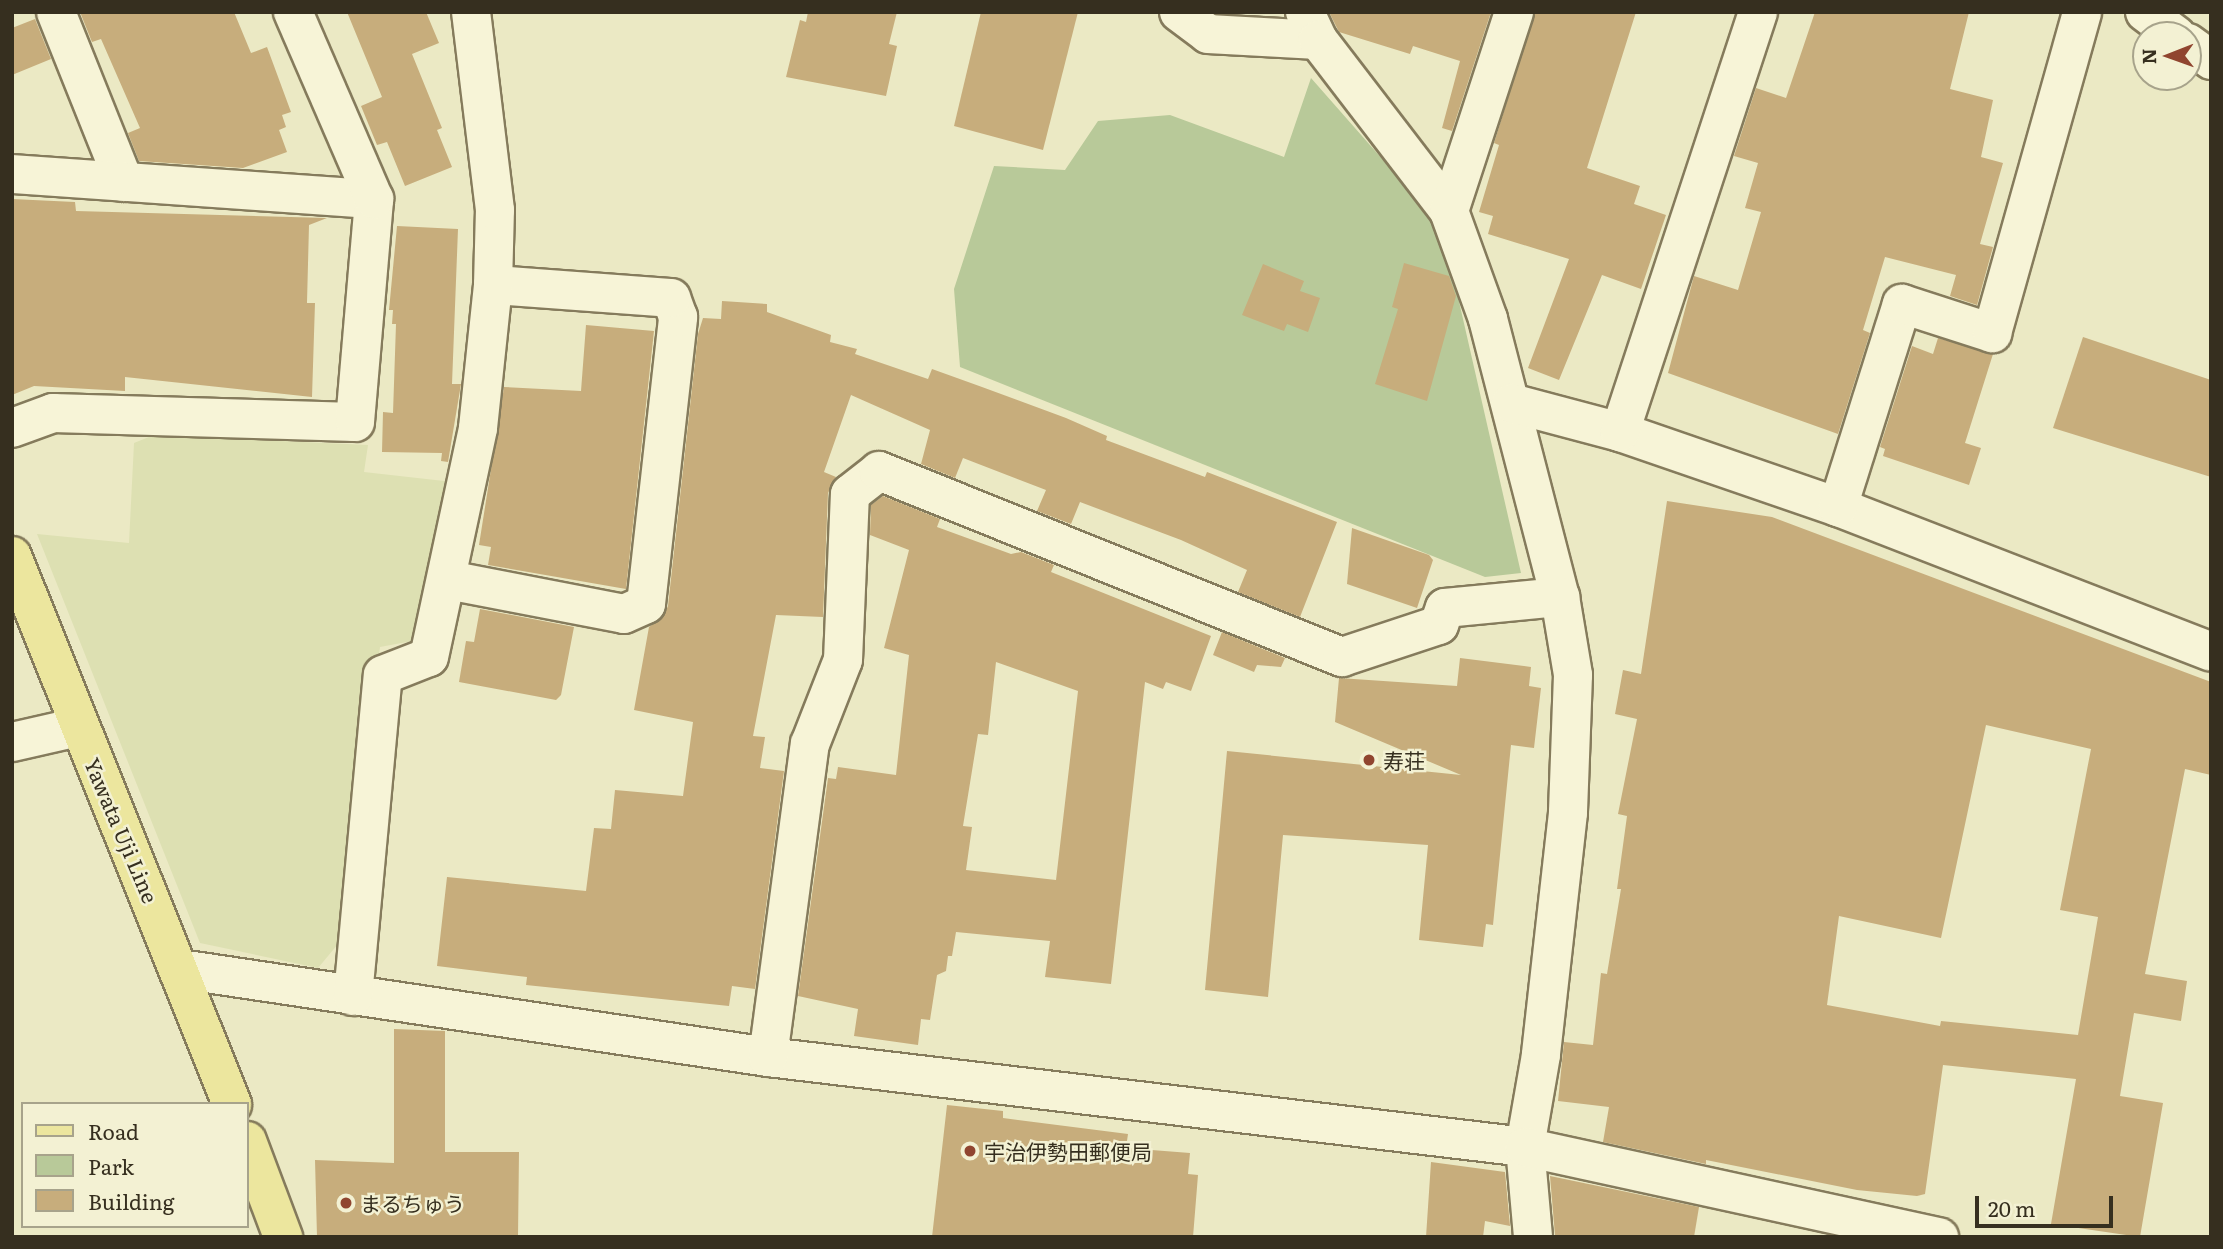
<!DOCTYPE html>
<html>
<head>
<meta charset="utf-8">
<style>
	body { margin:0 }
	#map { position:relative; width:2223px; height:1249px; overflow:hidden; background:#ebe9c4; font-family:Literata,"Noto Sans JP",serif }
	div>[style] { position:absolute }
	.farmland>* { inset:0; background:#dde0b2 }
	.green>* { inset:0; background:#b8c999 }
	.building>* { inset:0; background:#c7ad7c }
	.roads { filter:drop-shadow(2px 0 #857b5c) drop-shadow(-2px 0 #857b5c) drop-shadow(0 2px #857b5c) drop-shadow(0 -2px #857b5c) }
	.street>* { height:38px; margin:-19px; padding:0 19px; transform-origin:19px; border-radius:19px; background:#f7f4d7 }
	.primary>* { height:38px; margin:-19px; padding:0 19px; transform-origin:19px; border-radius:19px; background:#ece69e }
	.dots>* { width:19px; height:19px; translate:-50% -50%; box-sizing:border-box; border:4px solid #f3f1d3; border-radius:50% }
	span { translate:-50% -50%; white-space:nowrap; text-align:center; line-height:1.15; -webkit-text-stroke:5px #f3f1d3; paint-order:stroke }
	.poi-label { font-size:21px; color:#362f1f }
	.left { translate:0 -50%; text-align:left }
	.street-label { font-size:21px; color:#362f1f }
	.frame { position:absolute; inset:0; border:14px solid #362f1f; pointer-events:none }
	.legend { position:absolute; left:21px; top:1102px; width:228px; height:126px; box-sizing:border-box; background:#f3f1d3; border:2px solid #a7a38b; margin:0; padding:9px 12px; list-style:none; font-size:21px; color:#362f1f }
	.legend li { display:flex; align-items:center; gap:14px; height:35px }
	.legend b { width:35px; border:2px solid #a7a38b }
	.north { position:absolute; left:2132px; top:21px; width:70px; height:70px; box-sizing:border-box; background:#f3f1d3; border:2px solid #a7a38b; border-radius:50%; rotate:269deg; font-size:19px; font-weight:700; line-height:28px; text-align:center; color:#362f1f }
	.north::after { content:''; display:block; margin:auto; width:24px; height:32px; background:#90452f; clip-path:polygon(50% 0,100% 100%,50% 72%,0 100%) }
	.scale { position:absolute; left:1975px; top:1196px; width:138px; height:32px; box-sizing:border-box; border:4px solid #362f1f; border-top:0; padding-left:9px; font-size:21px; line-height:24px; white-space:nowrap; color:#362f1f; -webkit-text-stroke:5px #f3f1d3; paint-order:stroke }
</style>
</head>
<body>
<div id="map">
	<div class="farmland">
		<i style="clip-path:polygon(154px 435px,368px 445px,364px 472px,453px 482px,423px 639px,380px 647px,338px 944px,318px 968px,200px 943px,37px 534px,129px 543px,134px 443px)"></i>
	</div>
	<div class="green">
		<i style="clip-path:polygon(1311px 78px,1442px 227px,1521px 573px,1485px 577px,960px 367px,954px 289px,994px 166px,1065px 170px,1098px 121px,1170px 115px,1284px 157px)"></i>
	</div>
	<div class="building">
		<i style="clip-path:polygon(80px 12px,234px 12px,251px 53px,267px 47px,291px 112px,282px 115px,286px 127px,279px 130px,287px 152px,243px 168px,139px 161px,128px 133px,140px 128px,101px 39px,92px 42px)"></i>
		<i style="clip-path:polygon(347px 12px,426px 12px,439px 43px,412px 54px,442px 128px,437px 130px,452px 167px,405px 186px,387px 142px,377px 145px,361px 106px,382px 97px)"></i>
		<i style="clip-path:polygon(808px 12px,897px 12px,889px 44px,897px 46px,886px 96px,786px 77px,800px 20px,806px 22px)"></i>
		<i style="clip-path:polygon(981px 12px,1078px 12px,1043px 150px,954px 126px)"></i>
		<i style="clip-path:polygon(1329px 12px,1491px 12px,1452px 131px,1442px 128px,1460px 61px,1413px 46px,1410px 54px,1339px 32px)"></i>
		<i style="clip-path:polygon(1535px 12px,1636px 12px,1587px 168px,1640px 186px,1634px 204px,1666px 215px,1641px 289px,1602px 275px,1559px 380px,1528px 368px,1569px 259px,1488px 234px,1493px 216px,1479px 212px,1499px 145px,1494px 143px)"></i>
		<i style="clip-path:polygon(1815px 12px,1969px 12px,1950px 89px,1993px 100px,1981px 157px,2003px 163px,1980px 244px,1993px 247px,1977px 305px,1950px 296px,1956px 275px,1885px 257px,1863px 330px,1870px 333px,1838px 434px,1668px 373px,1694px 276px,1738px 290px,1761px 212px,1745px 208px,1758px 163px,1734px 156px,1756px 88px,1786px 98px)"></i>
		<i style="clip-path:polygon(35px 19px,51px 59px,12px 75px,12px 28px)"></i>
		<i style="clip-path:polygon(12px 199px,75px 202px,76px 211px,327px 218px,309px 225px,307px 303px,315px 303px,312px 397px,125px 377px,125px 391px,34px 386px,12px 395px)"></i>
		<i style="clip-path:polygon(397px 226px,458px 229px,452px 384px,461px 384px,448px 462px,441px 461px,442px 453px,382px 452px,383px 412px,393px 413px,396px 324px,392px 324px,393px 310px,389px 310px)"></i>
		<i style="clip-path:polygon(1404px 263px,1449px 276px,1456px 296px,1427px 401px,1375px 384px,1398px 309px,1392px 307px)"></i>
		<i style="clip-path:polygon(1263px 264px,1304px 281px,1300px 291px,1320px 298px,1308px 332px,1287px 324px,1284px 331px,1242px 315px)"></i>
		<i style="clip-path:polygon(722px 301px,767px 304px,767px 312px,831px 335px,830px 342px,857px 349px,855px 354px,928px 379px,932px 369px,982px 387px,1066px 418px,1107px 436px,1106px 440px,1205px 477px,1207px 472px,1337px 522px,1300px 617px,1238px 592px,1247px 570px,1181px 540px,1080px 502px,1071px 524px,1037px 511px,1046px 490px,963px 458px,955px 478px,921px 464px,930px 430px,851px 395px,824px 472px,836px 477px,828px 493px,823px 617px,776px 615px,753px 736px,765px 737px,760px 768px,784px 771px,755px 989px,732px 986px,729px 1006px,526px 985px,527px 977px,437px 966px,447px 877px,586px 891px,594px 828px,611px 829px,615px 790px,683px 796px,693px 722px,634px 710px,649px 627px,663px 617px,668px 606px,698px 334px,703px 318px,721px 319px)"></i>
		<i style="clip-path:polygon(586px 325px,654px 331px,626px 589px,488px 565px,491px 547px,479px 545px,504px 387px,581px 391px)"></i>
		<i style="clip-path:polygon(2083px 337px,2211px 380px,2211px 477px,2053px 428px)"></i>
		<i style="clip-path:polygon(1938px 338px,1993px 354px,1965px 443px,1981px 448px,1969px 485px,1883px 456px,1885px 449px,1880px 447px,1912px 346px,1933px 354px)"></i>
		<i style="clip-path:polygon(evenodd,883px 496px,940px 519px,937px 527px,1011px 554px,1021px 552px,1054px 565px,1051px 572px,1211px 636px,1191px 691px,1166px 682px,1163px 689px,1145px 682px,1111px 984px,1045px 977px,1050px 941px,956px 932px,952px 956px,948px 956px,946px 971px,937px 975px,930px 1020px,921px 1019px,918px 1045px,854px 1036px,858px 1009px,798px 996px,828px 778px,836px 779px,838px 767px,896px 775px,909px 655px,884px 648px,909px 550px,870px 535px,871px 505px,883px 496px,996px 662px,1078px 691px,1056px 880px,966px 870px,972px 827px,963px 826px,978px 734px,988px 735px,996px 662px)"></i>
		<i style="clip-path:polygon(evenodd,1667px 501px,1772px 517px,2211px 682px,2211px 775px,2185px 769px,2145px 974px,2187px 981px,2181px 1021px,2134px 1013px,2120px 1096px,2163px 1103px,2140px 1237px,2051px 1224px,2076px 1079px,1943px 1065px,1925px 1194px,1917px 1196px,1857px 1190px,1706px 1160px,1706px 1164px,1603px 1142px,1609px 1107px,1558px 1101px,1564px 1042px,1593px 1045px,1601px 973px,1607px 974px,1621px 889px,1617px 889px,1627px 816px,1618px 814px,1637px 719px,1615px 714px,1623px 670px,1641px 674px,1667px 501px,1986px 725px,2091px 749px,2060px 910px,2098px 917px,2078px 1035px,1941px 1021px,1940px 1026px,1827px 1005px,1839px 916px,1941px 938px,1986px 725px)"></i>
		<i style="clip-path:polygon(1352px 528px,1429px 555px,1433px 560px,1417px 608px,1347px 584px)"></i>
		<i style="clip-path:polygon(480px 609px,574px 627px,561px 695px,556px 700px,459px 682px,466px 641px,474px 642px)"></i>
		<i style="clip-path:polygon(1222px 632px,1285px 658px,1281px 667px,1257px 665px,1254px 672px,1213px 655px)"></i>
		<i style="clip-path:polygon(1460px 658px,1531px 667px,1529px 686px,1541px 688px,1534px 748px,1511px 745px,1493px 925px,1486px 924px,1483px 947px,1419px 940px,1428px 845px,1283px 835px,1268px 997px,1205px 990px,1227px 751px,1461px 775px,1335px 722px,1339px 678px,1457px 686px)"></i>
		<i style="clip-path:polygon(394px 1029px,445px 1031px,445px 1152px,519px 1152px,518px 1237px,317px 1237px,315px 1160px,394px 1163px)"></i>
		<i style="clip-path:polygon(947px 1105px,1003px 1111px,1003px 1118px,1128px 1134px,1126px 1148px,1190px 1153px,1188px 1174px,1198px 1175px,1193px 1237px,932px 1237px)"></i>
		<i style="clip-path:polygon(1431px 1162px,1505px 1172px,1510px 1226px,1485px 1221px,1483px 1237px,1426px 1237px)"></i>
		<i style="clip-path:polygon(1550px 1176px,1699px 1207px,1694px 1237px,1555px 1235px)"></i>
	</div>
	<div class="roads">
		<div class="street">
			<i style="left:56px;top:12px;width:183px;rotate:68.2deg"></i>
			<i style="left:1179px;top:12px;width:36px;rotate:37deg"></i>
			<i style="left:1208px;top:34px;width:110px;rotate:3.1deg"></i>
			<i style="left:1305px;top:12px;width:31px;rotate:65deg"></i>
			<i style="left:1318px;top:40px;width:215px;rotate:52.5deg"></i>
			<i style="left:1449px;top:211px;width:115px;rotate:70.1deg"></i>
			<i style="left:1488px;top:319px;width:287px;rotate:75.5deg"></i>
			<i style="left:1560px;top:597px;width:79px;rotate:80.5deg"></i>
			<i style="left:1573px;top:675px;width:138px;rotate:92.1deg"></i>
			<i style="left:1568px;top:813px;width:244px;rotate:96.4deg"></i>
			<i style="left:1541px;top:1055px;width:93px;rotate:99.9deg"></i>
			<i style="left:1525px;top:1147px;width:90px;rotate:84.9deg"></i>
			<i style="left:2145px;top:12px;width:39px;rotate:37deg"></i>
			<i style="left:2188px;top:43px;width:29px;rotate:36deg"></i>
			<i style="left:12px;top:174px;width:363px;rotate:4deg"></i>
			<i style="left:1449px;top:211px;width:209px;rotate:-71.9deg"></i>
			<i style="left:1511px;top:403px;width:113px;rotate:14.9deg"></i>
			<i style="left:1620px;top:432px;width:231px;rotate:19deg"></i>
			<i style="left:1838px;top:507px;width:400px;rotate:21.2deg"></i>
			<i style="left:12px;top:428px;width:44px;rotate:-20.1deg"></i>
			<i style="left:53px;top:413px;width:302px;rotate:1.7deg"></i>
			<i style="left:355px;top:422px;width:224px;rotate:-85.1deg"></i>
			<i style="left:374px;top:199px;width:204px;rotate:-113.4deg"></i>
			<i style="left:1620px;top:432px;width:442px;rotate:-71.8deg"></i>
			<i style="left:1838px;top:507px;width:213px;rotate:-72.5deg"></i>
			<i style="left:1902px;top:304px;width:95px;rotate:17.9deg"></i>
			<i style="left:1992px;top:333px;width:333px;rotate:-74.3deg"></i>
			<i style="left:448px;top:580px;width:179px;rotate:10.9deg"></i>
			<i style="left:624px;top:614px;width:24px;rotate:-24deg"></i>
			<i style="left:646px;top:604px;width:289px;rotate:-83.6deg"></i>
			<i style="left:678px;top:317px;width:20px;rotate:-110deg"></i>
			<i style="left:671px;top:298px;width:178px;rotate:-175.8deg"></i>
			<i style="left:12px;top:742px;width:68px;rotate:-12.8deg"></i>
			<i style="left:180px;top:969px;width:595px;rotate:8.51deg"></i>
			<i style="left:768px;top:1057px;width:762px;rotate:6.78deg"></i>
			<i style="left:1525px;top:1147px;width:424px;rotate:12.3deg"></i>
			<i style="left:353px;top:996px;width:322px;rotate:-84.7deg"></i>
			<i style="left:383px;top:675px;width:49px;rotate:-21.4deg"></i>
			<i style="left:429px;top:657px;width:234px;rotate:-77.9deg"></i>
			<i style="left:478px;top:428px;width:144px;rotate:-84deg"></i>
			<i style="left:493px;top:285px;width:75px;rotate:-88.5deg"></i>
			<i style="left:495px;top:210px;width:199px;rotate:-96.9deg"></i>
			<i style="left:768px;top:1057px;width:316px;rotate:-82.4deg"></i>
			<i style="left:810px;top:744px;width:90px;rotate:-68.6deg"></i>
			<i style="left:843px;top:660px;width:166px;rotate:-87.6deg"></i>
			<i style="left:850px;top:494px;width:37px;rotate:-38deg"></i>
			<i style="left:879px;top:471px;width:499px;rotate:21.9deg"></i>
			<i style="left:1342px;top:657px;width:102px;rotate:-18.3deg"></i>
			<i style="left:1439px;top:625px;width:18px;rotate:-71deg"></i>
			<i style="left:1445px;top:608px;width:116px;rotate:-5.5deg"></i>
		</div>
		<div class="primary">
			<i style="left:12px;top:556px;width:591px;rotate:68.13deg"></i>
			<i style="left:247px;top:1141px;width:103px;rotate:69.4deg"></i>
		</div>
	</div>
	<div class="dots">
		<i style="left:1369px;top:760px;background:#90452f"></i>
		<i style="left:970px;top:1151px;background:#90452f"></i>
		<i style="left:346px;top:1203px;background:#90452f"></i>
	</div>
	<div class="poi-label">
		<span class="left" style="left:1383px;top:760px">寿荘</span>
		<span class="left" style="left:984px;top:1151px">宇治伊勢田郵便局</span>
		<span class="left" style="left:360px;top:1203px">まるちゅう</span>
	</div>
	<div class="street-label">
		<span style="left:122px;top:830px;rotate:67deg">Yawata Uji Line</span>
	</div>
	<div class="frame"></div>
	<ul class="legend">
	<li><b style="height:9px;background:#ece69e"></b>Road</li>
	<li><b style="height:19px;background:#b8c999"></b>Park</li>
	<li><b style="height:19px;background:#c7ad7c"></b>Building</li>
	</ul>
	<div class="north">N</div>
	<div class="scale">20 m</div>
</div>
</body>
</html>
